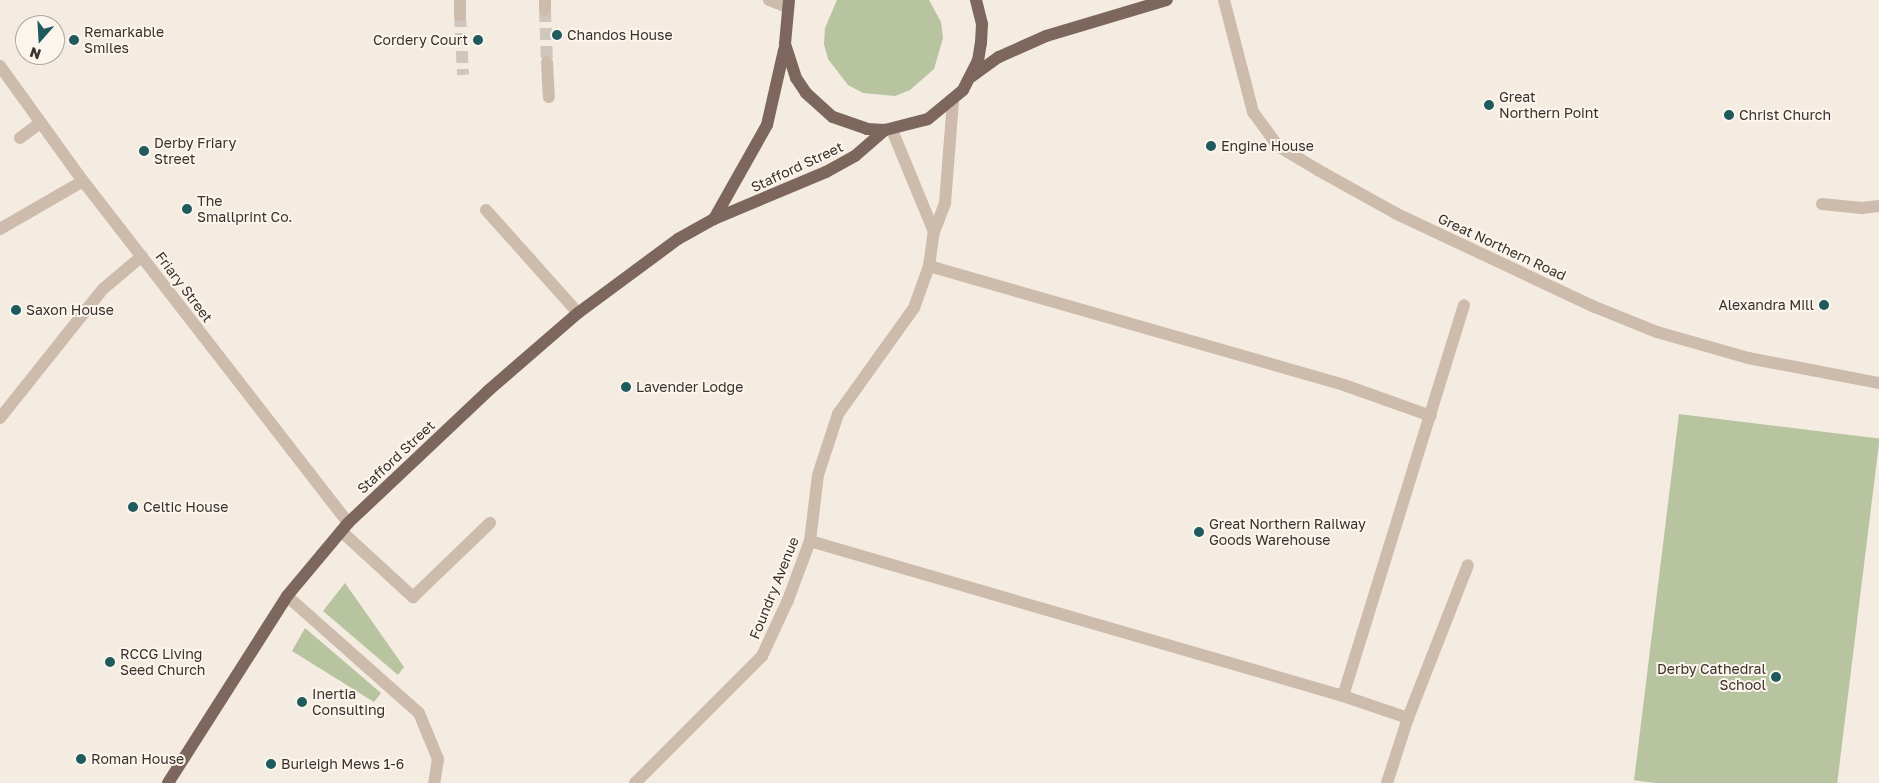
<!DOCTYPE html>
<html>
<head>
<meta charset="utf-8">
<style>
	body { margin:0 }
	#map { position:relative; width:1879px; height:783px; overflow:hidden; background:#f4ebe1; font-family:"Golos Text",sans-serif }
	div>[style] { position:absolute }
	.green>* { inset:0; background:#b8c4a0; transform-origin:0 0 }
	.minor-tunnel>* { height:12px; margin-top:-6px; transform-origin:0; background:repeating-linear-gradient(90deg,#cfc6bd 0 12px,transparent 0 18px) }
	.minor>* { height:12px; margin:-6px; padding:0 6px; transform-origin:6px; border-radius:6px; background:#cdbbac }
	.major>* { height:12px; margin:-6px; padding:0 6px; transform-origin:6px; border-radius:6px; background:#7d675c }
	.dots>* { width:14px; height:14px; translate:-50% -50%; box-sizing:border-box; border:2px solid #fbf5ee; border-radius:50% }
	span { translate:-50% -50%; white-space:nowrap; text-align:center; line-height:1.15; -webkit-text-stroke:4px #fbf5ee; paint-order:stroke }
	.poi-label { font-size:14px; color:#3b302b }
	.left { translate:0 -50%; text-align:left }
	.right { translate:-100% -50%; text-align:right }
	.street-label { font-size:14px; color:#3b302b }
	.north { position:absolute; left:15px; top:15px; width:50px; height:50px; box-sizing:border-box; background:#fbf5ee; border:1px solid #aea6a0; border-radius:50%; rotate:199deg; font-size:14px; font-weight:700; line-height:20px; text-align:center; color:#3b302b }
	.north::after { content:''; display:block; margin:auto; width:18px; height:22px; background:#1f5a5e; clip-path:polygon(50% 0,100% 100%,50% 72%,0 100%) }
</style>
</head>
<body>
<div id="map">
	<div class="green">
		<i style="clip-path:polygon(837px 0,929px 0,941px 22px,943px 38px,934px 69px,910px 90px,895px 96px,863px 93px,848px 85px,828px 59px,824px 44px,825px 28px)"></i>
		<i style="left:1679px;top:414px;width:202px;height:369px;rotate:7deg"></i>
		<i style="clip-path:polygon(345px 583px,404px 667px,398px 675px,323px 611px)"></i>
		<i style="clip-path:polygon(305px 628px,381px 693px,374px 702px,292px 651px)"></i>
	</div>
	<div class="minor-tunnel">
		<i style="left:545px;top:10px;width:52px;rotate:87.8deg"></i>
		<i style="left:460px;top:15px;width:60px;rotate:87.1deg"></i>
	</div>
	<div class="minor">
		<i style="left:460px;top:0;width:15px;rotate:90deg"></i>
		<i style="left:545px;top:0;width:10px;rotate:90deg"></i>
		<i style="left:769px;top:0;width:19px;rotate:21deg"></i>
		<i style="left:1224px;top:0;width:116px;rotate:75.5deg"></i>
		<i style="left:1253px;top:112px;width:42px;rotate:53.7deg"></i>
		<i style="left:1278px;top:146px;width:47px;rotate:31deg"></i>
		<i style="left:1318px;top:170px;width:90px;rotate:29.1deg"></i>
		<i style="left:1397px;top:214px;width:219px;rotate:25.2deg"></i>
		<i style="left:1595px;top:307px;width:67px;rotate:22deg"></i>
		<i style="left:1657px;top:332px;width:95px;rotate:15.9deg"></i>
		<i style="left:1748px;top:358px;width:133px;rotate:10.8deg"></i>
		<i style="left:547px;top:62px;width:35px;rotate:87deg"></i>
		<i style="left:0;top:66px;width:142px;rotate:54.2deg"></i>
		<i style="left:83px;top:181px;width:433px;rotate:52.2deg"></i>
		<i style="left:892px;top:130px;width:110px;rotate:67.6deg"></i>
		<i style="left:20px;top:138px;width:26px;rotate:-37deg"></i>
		<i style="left:1822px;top:204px;width:40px;rotate:5.7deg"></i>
		<i style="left:1862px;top:208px;width:17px;rotate:-7deg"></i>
		<i style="left:486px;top:210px;width:138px;rotate:48.2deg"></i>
		<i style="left:0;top:229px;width:96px;rotate:-30deg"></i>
		<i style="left:929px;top:266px;width:432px;rotate:16deg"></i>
		<i style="left:1344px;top:385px;width:92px;rotate:19.6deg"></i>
		<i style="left:0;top:418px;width:165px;rotate:-51.4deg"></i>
		<i style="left:103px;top:289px;width:51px;rotate:-40.2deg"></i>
		<i style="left:341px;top:531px;width:98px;rotate:42.5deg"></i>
		<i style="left:413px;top:597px;width:107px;rotate:-43.9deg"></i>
		<i style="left:810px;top:541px;width:555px;rotate:16.21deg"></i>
		<i style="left:1343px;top:696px;width:69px;rotate:18.7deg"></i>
		<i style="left:1408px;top:718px;width:68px;rotate:107.9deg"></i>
		<i style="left:287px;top:596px;width:176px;rotate:41.6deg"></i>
		<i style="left:419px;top:713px;width:50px;rotate:67.6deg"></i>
		<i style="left:438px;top:759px;width:24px;rotate:99deg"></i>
		<i style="left:1343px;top:696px;width:409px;rotate:-72.8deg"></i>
		<i style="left:1408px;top:718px;width:164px;rotate:-68.6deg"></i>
		<i style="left:635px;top:783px;width:180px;rotate:-45deg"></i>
		<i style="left:762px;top:656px;width:62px;rotate:-65.1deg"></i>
		<i style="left:788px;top:600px;width:63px;rotate:-69.6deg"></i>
		<i style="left:810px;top:541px;width:66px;rotate:-83.1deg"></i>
		<i style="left:818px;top:475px;width:64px;rotate:-71.8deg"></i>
		<i style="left:838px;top:414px;width:130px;rotate:-54.4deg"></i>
		<i style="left:914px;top:308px;width:45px;rotate:-70.3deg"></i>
		<i style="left:929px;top:266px;width:34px;rotate:-82deg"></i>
		<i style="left:934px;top:232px;width:31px;rotate:-69deg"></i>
		<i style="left:945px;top:203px;width:102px;rotate:-85.5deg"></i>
	</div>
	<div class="major">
		<i style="left:789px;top:0;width:44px;rotate:95.2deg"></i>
		<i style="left:785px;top:44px;width:36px;rotate:72deg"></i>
		<i style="left:796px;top:78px;width:18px;rotate:56deg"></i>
		<i style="left:806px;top:93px;width:36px;rotate:42deg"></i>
		<i style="left:833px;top:117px;width:36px;rotate:19deg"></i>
		<i style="left:867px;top:129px;width:18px;rotate:3deg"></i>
		<i style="left:885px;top:130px;width:44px;rotate:-14.3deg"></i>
		<i style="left:928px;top:119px;width:45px;rotate:-39.6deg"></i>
		<i style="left:963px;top:90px;width:33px;rotate:-63deg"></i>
		<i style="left:978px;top:61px;width:18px;rotate:-81deg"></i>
		<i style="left:981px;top:43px;width:19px;rotate:-87deg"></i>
		<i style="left:982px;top:24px;width:25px;rotate:-104deg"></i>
		<i style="left:971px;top:77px;width:34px;rotate:-36deg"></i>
		<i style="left:999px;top:57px;width:51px;rotate:-24.1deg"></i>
		<i style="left:1046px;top:36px;width:126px;rotate:-16.6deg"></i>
		<i style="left:714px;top:219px;width:108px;rotate:-60.6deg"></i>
		<i style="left:767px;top:125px;width:77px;rotate:-77.2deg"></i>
		<i style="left:168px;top:783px;width:222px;rotate:-57.5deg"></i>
		<i style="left:287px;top:596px;width:95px;rotate:-50.1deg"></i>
		<i style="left:348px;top:523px;width:194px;rotate:-43.3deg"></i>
		<i style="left:489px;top:390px;width:118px;rotate:-40.9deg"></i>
		<i style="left:578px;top:313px;width:124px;rotate:-36.5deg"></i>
		<i style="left:678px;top:239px;width:41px;rotate:-29.1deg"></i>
		<i style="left:714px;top:219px;width:121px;rotate:-22.8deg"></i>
		<i style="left:826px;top:172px;width:33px;rotate:-29deg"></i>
		<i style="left:855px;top:156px;width:40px;rotate:-41deg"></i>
	</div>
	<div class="dots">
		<i style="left:557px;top:35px;background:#1f5a5e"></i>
		<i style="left:74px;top:40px;background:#1f5a5e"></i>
		<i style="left:478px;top:40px;background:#1f5a5e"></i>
		<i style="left:1489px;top:105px;background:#1f5a5e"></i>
		<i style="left:1729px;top:115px;background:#1f5a5e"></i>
		<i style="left:1211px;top:146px;background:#1f5a5e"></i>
		<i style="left:144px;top:151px;background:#1f5a5e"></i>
		<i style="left:187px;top:209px;background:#1f5a5e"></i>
		<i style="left:1824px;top:305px;background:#1f5a5e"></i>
		<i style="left:16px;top:310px;background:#1f5a5e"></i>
		<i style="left:626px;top:387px;background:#1f5a5e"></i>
		<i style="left:133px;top:507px;background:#1f5a5e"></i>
		<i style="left:1199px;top:532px;background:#1f5a5e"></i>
		<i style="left:110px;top:662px;background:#1f5a5e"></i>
		<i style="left:1776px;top:677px;background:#1f5a5e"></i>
		<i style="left:302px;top:702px;background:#1f5a5e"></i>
		<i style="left:81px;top:759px;background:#1f5a5e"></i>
		<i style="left:271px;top:764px;background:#1f5a5e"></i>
	</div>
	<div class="poi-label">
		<span class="left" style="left:84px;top:40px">Remarkable<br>Smiles</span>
		<span class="left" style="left:567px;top:35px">Chandos House</span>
		<span class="right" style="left:468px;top:40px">Cordery Court</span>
		<span class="left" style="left:1499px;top:105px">Great<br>Northern Point</span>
		<span class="left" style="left:1739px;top:115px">Christ Church</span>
		<span class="left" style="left:154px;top:151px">Derby Friary<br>Street</span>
		<span class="left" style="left:1221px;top:146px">Engine House</span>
		<span class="left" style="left:197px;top:209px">The<br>Smallprint Co.</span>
		<span class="right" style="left:1814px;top:305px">Alexandra Mill</span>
		<span class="left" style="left:26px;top:310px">Saxon House</span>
		<span class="left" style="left:636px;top:387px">Lavender Lodge</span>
		<span class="left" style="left:143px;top:507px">Celtic House</span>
		<span class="left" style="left:1209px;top:532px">Great Northern Railway<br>Goods Warehouse</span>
		<span class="left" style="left:120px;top:662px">RCCG Living<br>Seed Church</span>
		<span class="right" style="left:1766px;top:677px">Derby Cathedral<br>School</span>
		<span class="left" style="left:312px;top:702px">Inertia<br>Consulting</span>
		<span class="left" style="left:91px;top:759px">Roman House</span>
		<span class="left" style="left:281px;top:764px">Burleigh Mews 1-6</span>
	</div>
	<div class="street-label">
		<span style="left:797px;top:167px;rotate:-25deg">Stafford Street</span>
		<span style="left:1502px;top:247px;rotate:25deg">Great Northern Road</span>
		<span style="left:184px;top:287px;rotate:53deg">Friary Street</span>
		<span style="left:396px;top:457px;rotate:-43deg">Stafford Street</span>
		<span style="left:774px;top:588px;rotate:-68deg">Foundry Avenue</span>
	</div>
	<div class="north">N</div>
</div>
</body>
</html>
